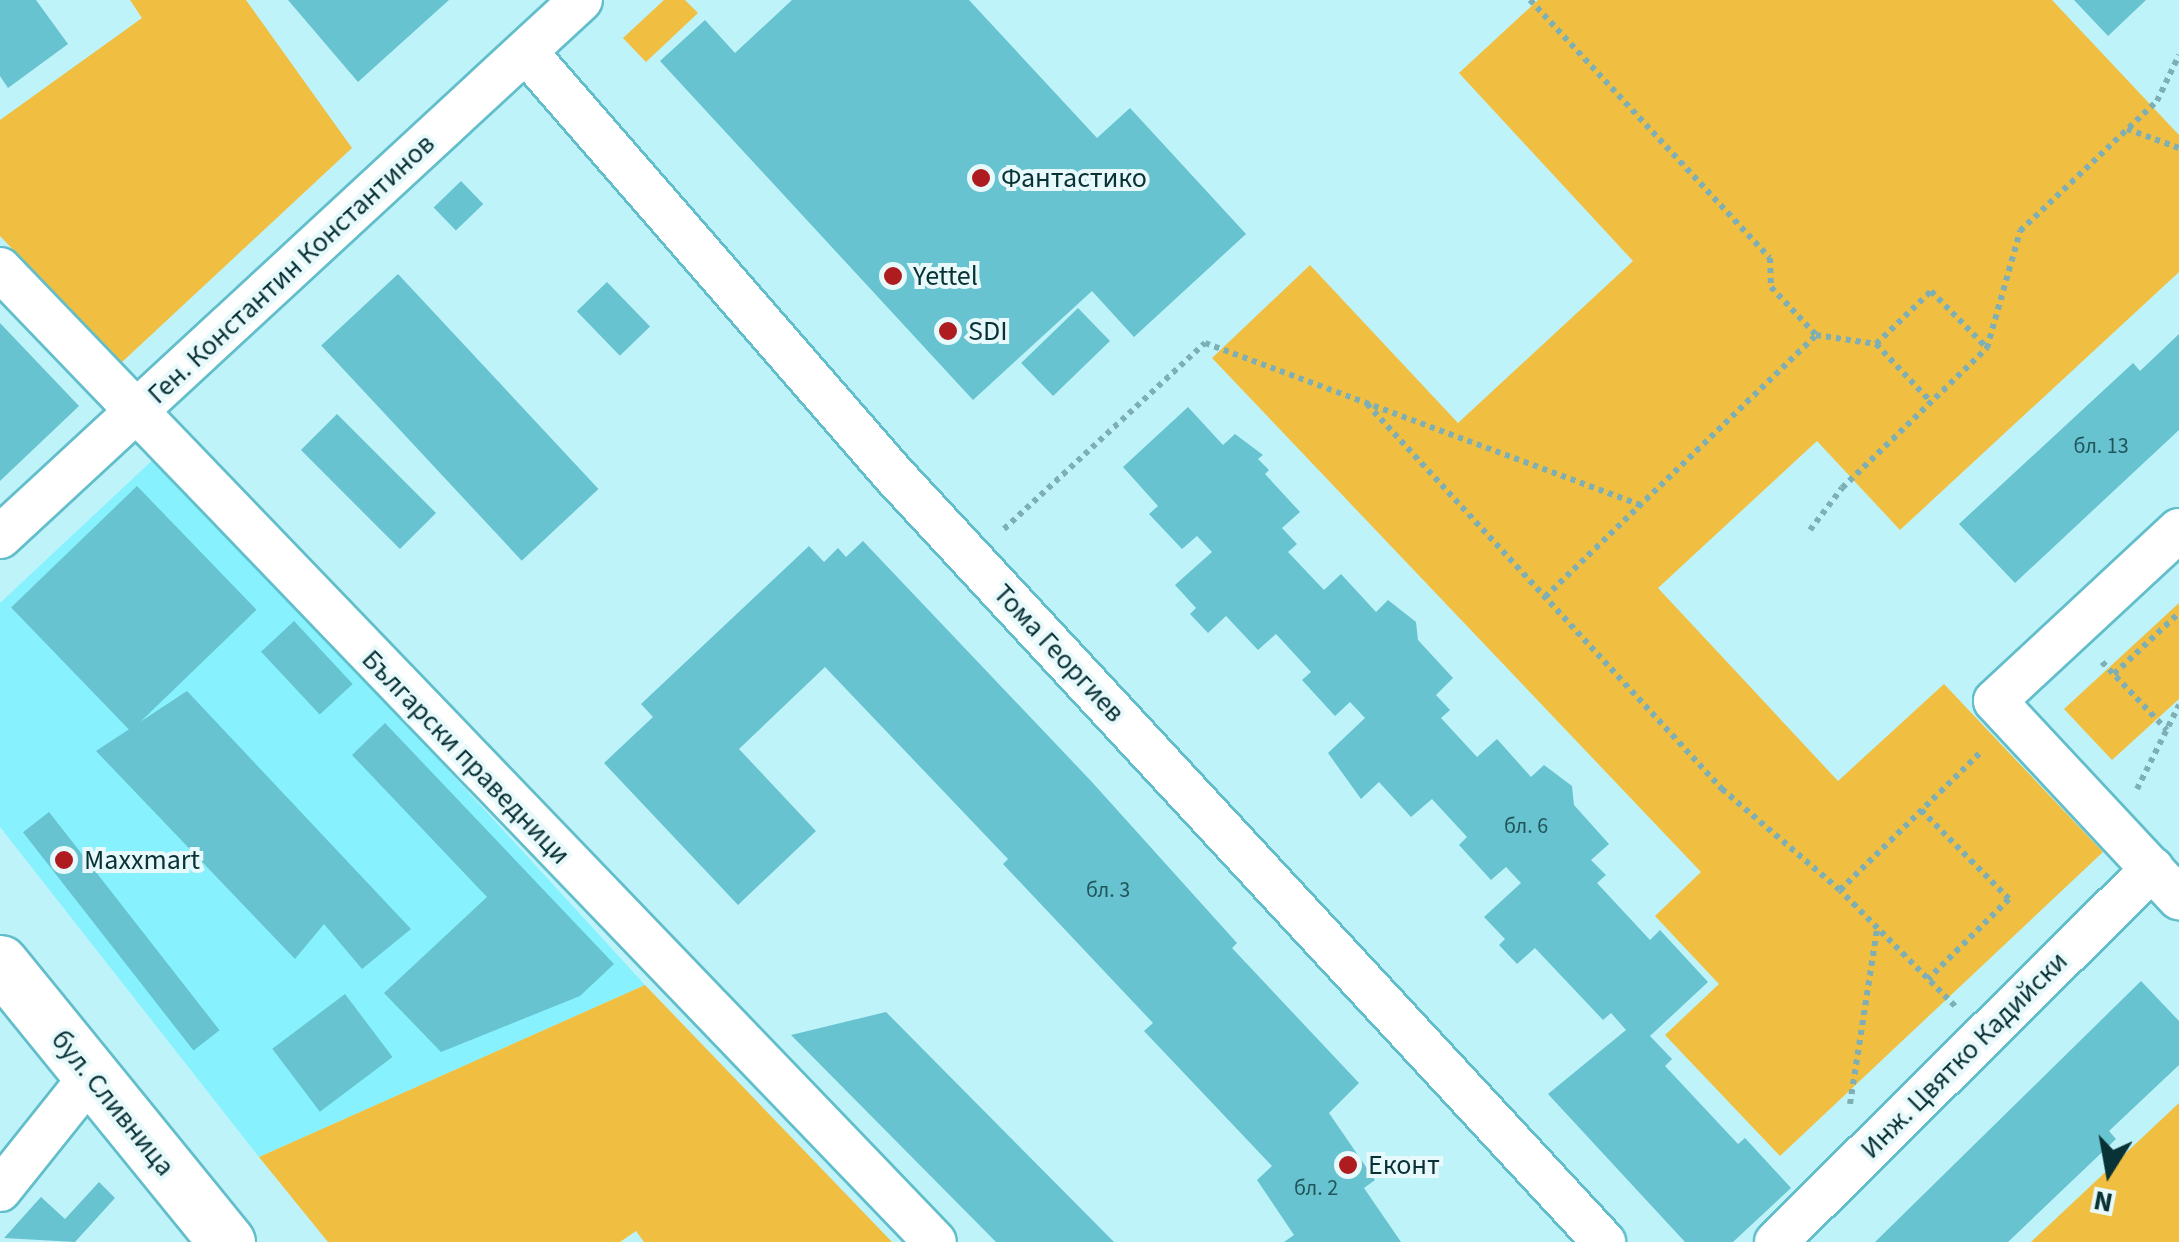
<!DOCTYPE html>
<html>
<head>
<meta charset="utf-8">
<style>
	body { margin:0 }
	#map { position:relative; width:2179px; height:1242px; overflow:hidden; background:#bff3fa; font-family:"Source Sans 3",sans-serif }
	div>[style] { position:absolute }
	.built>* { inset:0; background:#88f1fe }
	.green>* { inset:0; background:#f0be41 }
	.building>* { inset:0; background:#67c3cf; transform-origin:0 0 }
	.path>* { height:6px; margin-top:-3px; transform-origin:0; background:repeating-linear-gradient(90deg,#7eafb5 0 5px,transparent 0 10px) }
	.roads { filter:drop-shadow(2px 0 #62beca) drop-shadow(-2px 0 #62beca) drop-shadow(0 2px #62beca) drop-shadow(0 -2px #62beca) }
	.street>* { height:42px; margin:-21px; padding:0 21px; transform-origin:21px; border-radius:21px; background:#fff }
	.primary>* { height:55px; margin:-27.5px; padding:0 27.5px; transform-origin:27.5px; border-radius:27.5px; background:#fff }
	.dots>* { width:28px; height:28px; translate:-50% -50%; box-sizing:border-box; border:5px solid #e8f9fb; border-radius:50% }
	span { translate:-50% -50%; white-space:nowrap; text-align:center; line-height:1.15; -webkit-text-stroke:8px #e8f9fb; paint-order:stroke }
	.number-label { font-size:22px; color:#20565c }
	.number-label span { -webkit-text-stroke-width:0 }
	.poi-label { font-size:28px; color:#083236 }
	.left { translate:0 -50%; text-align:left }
	.street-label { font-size:28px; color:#083236 }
	.north { position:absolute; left:2059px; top:1122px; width:100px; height:100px; -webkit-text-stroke:8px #e8f9fb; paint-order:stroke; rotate:191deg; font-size:28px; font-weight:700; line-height:40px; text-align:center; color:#083236 }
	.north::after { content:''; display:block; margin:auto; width:35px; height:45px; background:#083236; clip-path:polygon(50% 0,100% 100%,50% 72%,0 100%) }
</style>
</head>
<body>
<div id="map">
	<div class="built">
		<i style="clip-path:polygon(159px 454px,645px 985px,259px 1157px,0 827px,0 603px)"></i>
	</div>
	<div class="green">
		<i style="clip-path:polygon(130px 0,246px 0,352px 148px,121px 363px,0 236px,0 120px,142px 18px)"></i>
		<i style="clip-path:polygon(664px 0,685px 0,698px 13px,646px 62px,623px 38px)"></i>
		<i style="clip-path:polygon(1538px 0,2052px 0,2179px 135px,2179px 272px,1900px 530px,1817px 441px,1658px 588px,1838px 781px,1944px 684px,2103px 852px,1780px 1156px,1665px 1035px,1719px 984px,1655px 916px,1701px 872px,1212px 358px,1310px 265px,1458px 423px,1633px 261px,1459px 73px)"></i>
		<i style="clip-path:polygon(2179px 603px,2179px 699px,2112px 760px,2064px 709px)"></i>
		<i style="clip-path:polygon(645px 985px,892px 1242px,644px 1242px,636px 1231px,620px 1242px,328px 1242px,259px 1157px)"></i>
		<i style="clip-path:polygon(2179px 1103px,2179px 1242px,2031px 1242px)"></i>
	</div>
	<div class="building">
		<i style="clip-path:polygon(0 0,36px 0,68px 44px,8px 88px,0 76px)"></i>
		<i style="clip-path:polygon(288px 0,449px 0,358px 82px)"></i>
		<i style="clip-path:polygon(792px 0,969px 0,1097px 138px,1130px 108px,1246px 234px,1134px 337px,1092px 291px,973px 400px,660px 61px,705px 20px,735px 53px)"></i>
		<i style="clip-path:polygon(2074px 0,2146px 0,2108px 36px)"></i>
		<i style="left:461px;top:181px;width:32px;height:38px;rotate:46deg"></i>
		<i style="left:398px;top:274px;width:294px;height:105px;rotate:47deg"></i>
		<i style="left:607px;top:282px;width:62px;height:42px;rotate:46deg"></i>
		<i style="left:1078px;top:308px;width:46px;height:79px;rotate:46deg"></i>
		<i style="clip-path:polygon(0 323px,79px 406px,0 481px)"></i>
		<i style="clip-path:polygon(2179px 334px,2179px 430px,2015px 583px,1959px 524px,2133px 363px,2140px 371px)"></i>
		<i style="clip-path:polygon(1188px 407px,1223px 445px,1235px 434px,1263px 455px,1258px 459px,1269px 470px,1265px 474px,1300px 512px,1282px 528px,1297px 544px,1288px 552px,1324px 590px,1341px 574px,1376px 612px,1388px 600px,1416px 622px,1418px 640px,1453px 678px,1436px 695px,1450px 710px,1441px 718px,1477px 757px,1497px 739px,1531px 777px,1544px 765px,1572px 786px,1574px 805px,1609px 844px,1591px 860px,1606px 875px,1597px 883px,1650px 940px,1660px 930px,1708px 982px,1650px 1036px,1672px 1059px,1665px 1066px,1738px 1144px,1745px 1138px,1791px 1188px,1733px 1242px,1685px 1242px,1548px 1094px,1626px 1030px,1611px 1013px,1603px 1020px,1535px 948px,1517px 964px,1499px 945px,1505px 939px,1484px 917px,1521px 883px,1506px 867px,1491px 880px,1459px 845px,1467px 837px,1432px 799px,1411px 817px,1379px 782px,1361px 799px,1328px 753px,1365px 718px,1350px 702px,1335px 716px,1302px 680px,1311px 672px,1276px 634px,1258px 650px,1226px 616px,1208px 633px,1190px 614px,1196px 608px,1175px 585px,1212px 552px,1197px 536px,1182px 549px,1149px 514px,1158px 506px,1123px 467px)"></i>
		<i style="left:337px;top:414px;width:140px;height:51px;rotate:45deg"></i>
		<i style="left:137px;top:486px;width:172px;height:175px;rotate:46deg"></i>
		<i style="clip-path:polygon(863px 541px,1091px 781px,1237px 943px,1232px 948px,1359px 1083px,1329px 1113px,1375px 1180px,1364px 1188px,1401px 1242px,1284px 1242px,1294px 1235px,1257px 1180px,1272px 1166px,1144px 1031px,1153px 1023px,1003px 864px,1008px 859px,825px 667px,739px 749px,816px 831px,738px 905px,604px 763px,653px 717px,641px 704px,809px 546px,824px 562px,838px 548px,846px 557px)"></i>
		<i style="left:294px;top:621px;width:86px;height:45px;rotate:47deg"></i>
		<i style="clip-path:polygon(187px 691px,411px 929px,362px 969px,324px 924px,295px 959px,96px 751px)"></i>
		<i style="clip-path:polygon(385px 723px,614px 964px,580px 996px,441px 1052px,384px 993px,487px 897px,352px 755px)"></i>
		<i style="left:49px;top:812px;width:277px;height:33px;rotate:52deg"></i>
		<i style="clip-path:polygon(2141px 981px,2179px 1021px,2179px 1065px,2109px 1131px,2116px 1139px,2008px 1242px,1875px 1242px)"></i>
		<i style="left:345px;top:994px;width:79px;height:91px;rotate:53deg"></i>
		<i style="clip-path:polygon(886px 1012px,1114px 1242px,996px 1242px,791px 1035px)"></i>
		<i style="clip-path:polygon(99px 1182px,115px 1198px,75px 1242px,4px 1238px,41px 1197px,65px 1219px)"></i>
	</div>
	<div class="path">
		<i style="left:1530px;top:0;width:352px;rotate:47.1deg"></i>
		<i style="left:1770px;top:258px;width:29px;rotate:88deg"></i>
		<i style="left:1771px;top:287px;width:66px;rotate:46.8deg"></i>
		<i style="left:2127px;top:129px;width:55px;rotate:20.1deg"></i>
		<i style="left:1876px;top:344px;width:76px;rotate:-43.9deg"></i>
		<i style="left:1931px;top:291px;width:78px;rotate:45.5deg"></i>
		<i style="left:1367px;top:404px;width:524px;rotate:47.32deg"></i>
		<i style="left:1722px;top:789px;width:155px;rotate:40.6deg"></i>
		<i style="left:1004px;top:529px;width:274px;rotate:-42.8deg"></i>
		<i style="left:1205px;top:343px;width:465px;rotate:20.4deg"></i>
		<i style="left:1810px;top:530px;width:53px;rotate:-52.7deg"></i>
		<i style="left:1842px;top:488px;width:202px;rotate:-44deg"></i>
		<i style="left:1987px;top:348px;width:122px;rotate:-74.2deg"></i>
		<i style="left:2020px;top:231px;width:189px;rotate:-43.5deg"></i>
		<i style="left:2157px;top:101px;width:51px;rotate:-64.4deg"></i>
		<i style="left:1545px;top:597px;width:377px;rotate:-44deg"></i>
		<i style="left:1816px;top:335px;width:61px;rotate:8.5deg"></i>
		<i style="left:1876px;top:344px;width:80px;rotate:46.5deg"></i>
		<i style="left:2102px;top:662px;width:94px;rotate:46.3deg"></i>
		<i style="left:2114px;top:674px;width:89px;rotate:-43.2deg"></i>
		<i style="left:2137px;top:789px;width:94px;rotate:-63.4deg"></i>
		<i style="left:1921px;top:810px;width:125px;rotate:45.3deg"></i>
		<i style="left:2009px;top:899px;width:114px;rotate:135.4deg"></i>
		<i style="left:1955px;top:1006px;width:163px;rotate:-134.8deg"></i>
		<i style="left:1840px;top:890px;width:199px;rotate:-44.4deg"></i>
		<i style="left:1850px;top:1104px;width:177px;rotate:-81.2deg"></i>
	</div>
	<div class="roads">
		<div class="street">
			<i style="left:526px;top:52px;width:559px;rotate:48.99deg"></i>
			<i style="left:893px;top:474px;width:1047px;rotate:47.21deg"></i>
			<i style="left:0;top:269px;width:1349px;rotate:46.14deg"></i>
			<i style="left:2179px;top:530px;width:251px;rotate:137.1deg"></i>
			<i style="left:1995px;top:701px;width:270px;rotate:47deg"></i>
			<i style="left:0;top:537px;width:791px;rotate:-42.75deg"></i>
			<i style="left:0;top:1190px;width:146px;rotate:-51.4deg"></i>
			<i style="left:1776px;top:1242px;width:530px;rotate:-44.77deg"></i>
		</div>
		<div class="primary">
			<i style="left:0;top:963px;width:360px;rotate:50.9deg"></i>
		</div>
	</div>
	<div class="dots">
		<i style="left:981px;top:178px;background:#ae1c20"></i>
		<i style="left:893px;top:276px;background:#ae1c20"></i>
		<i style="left:948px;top:331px;background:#ae1c20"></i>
		<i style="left:64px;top:860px;background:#ae1c20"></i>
		<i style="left:1348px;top:1165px;background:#ae1c20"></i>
	</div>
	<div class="number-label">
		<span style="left:2101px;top:447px">бл. 13</span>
		<span style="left:1526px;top:827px">бл. 6</span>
		<span style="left:1108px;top:891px">бл. 3</span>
		<span style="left:1316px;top:1189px">бл. 2</span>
	</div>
	<div class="poi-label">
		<span class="left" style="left:1001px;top:178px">Фантастико</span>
		<span class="left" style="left:913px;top:276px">Yettel</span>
		<span class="left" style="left:968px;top:331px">SDI</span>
		<span class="left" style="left:84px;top:860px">Maxxmart</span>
		<span class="left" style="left:1368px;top:1165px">Еконт</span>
	</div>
	<div class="street-label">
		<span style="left:291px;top:269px;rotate:-43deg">Ген. Константин Константинов</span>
		<span style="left:1059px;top:653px;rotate:47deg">Тома Георгиев</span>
		<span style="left:466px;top:757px;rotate:46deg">Български праведници</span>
		<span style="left:1964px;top:1055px;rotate:-45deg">Инж. Цвятко Кадийски</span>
		<span style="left:113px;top:1103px;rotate:51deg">бул. Сливница</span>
	</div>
	<div class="north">N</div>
</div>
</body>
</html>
